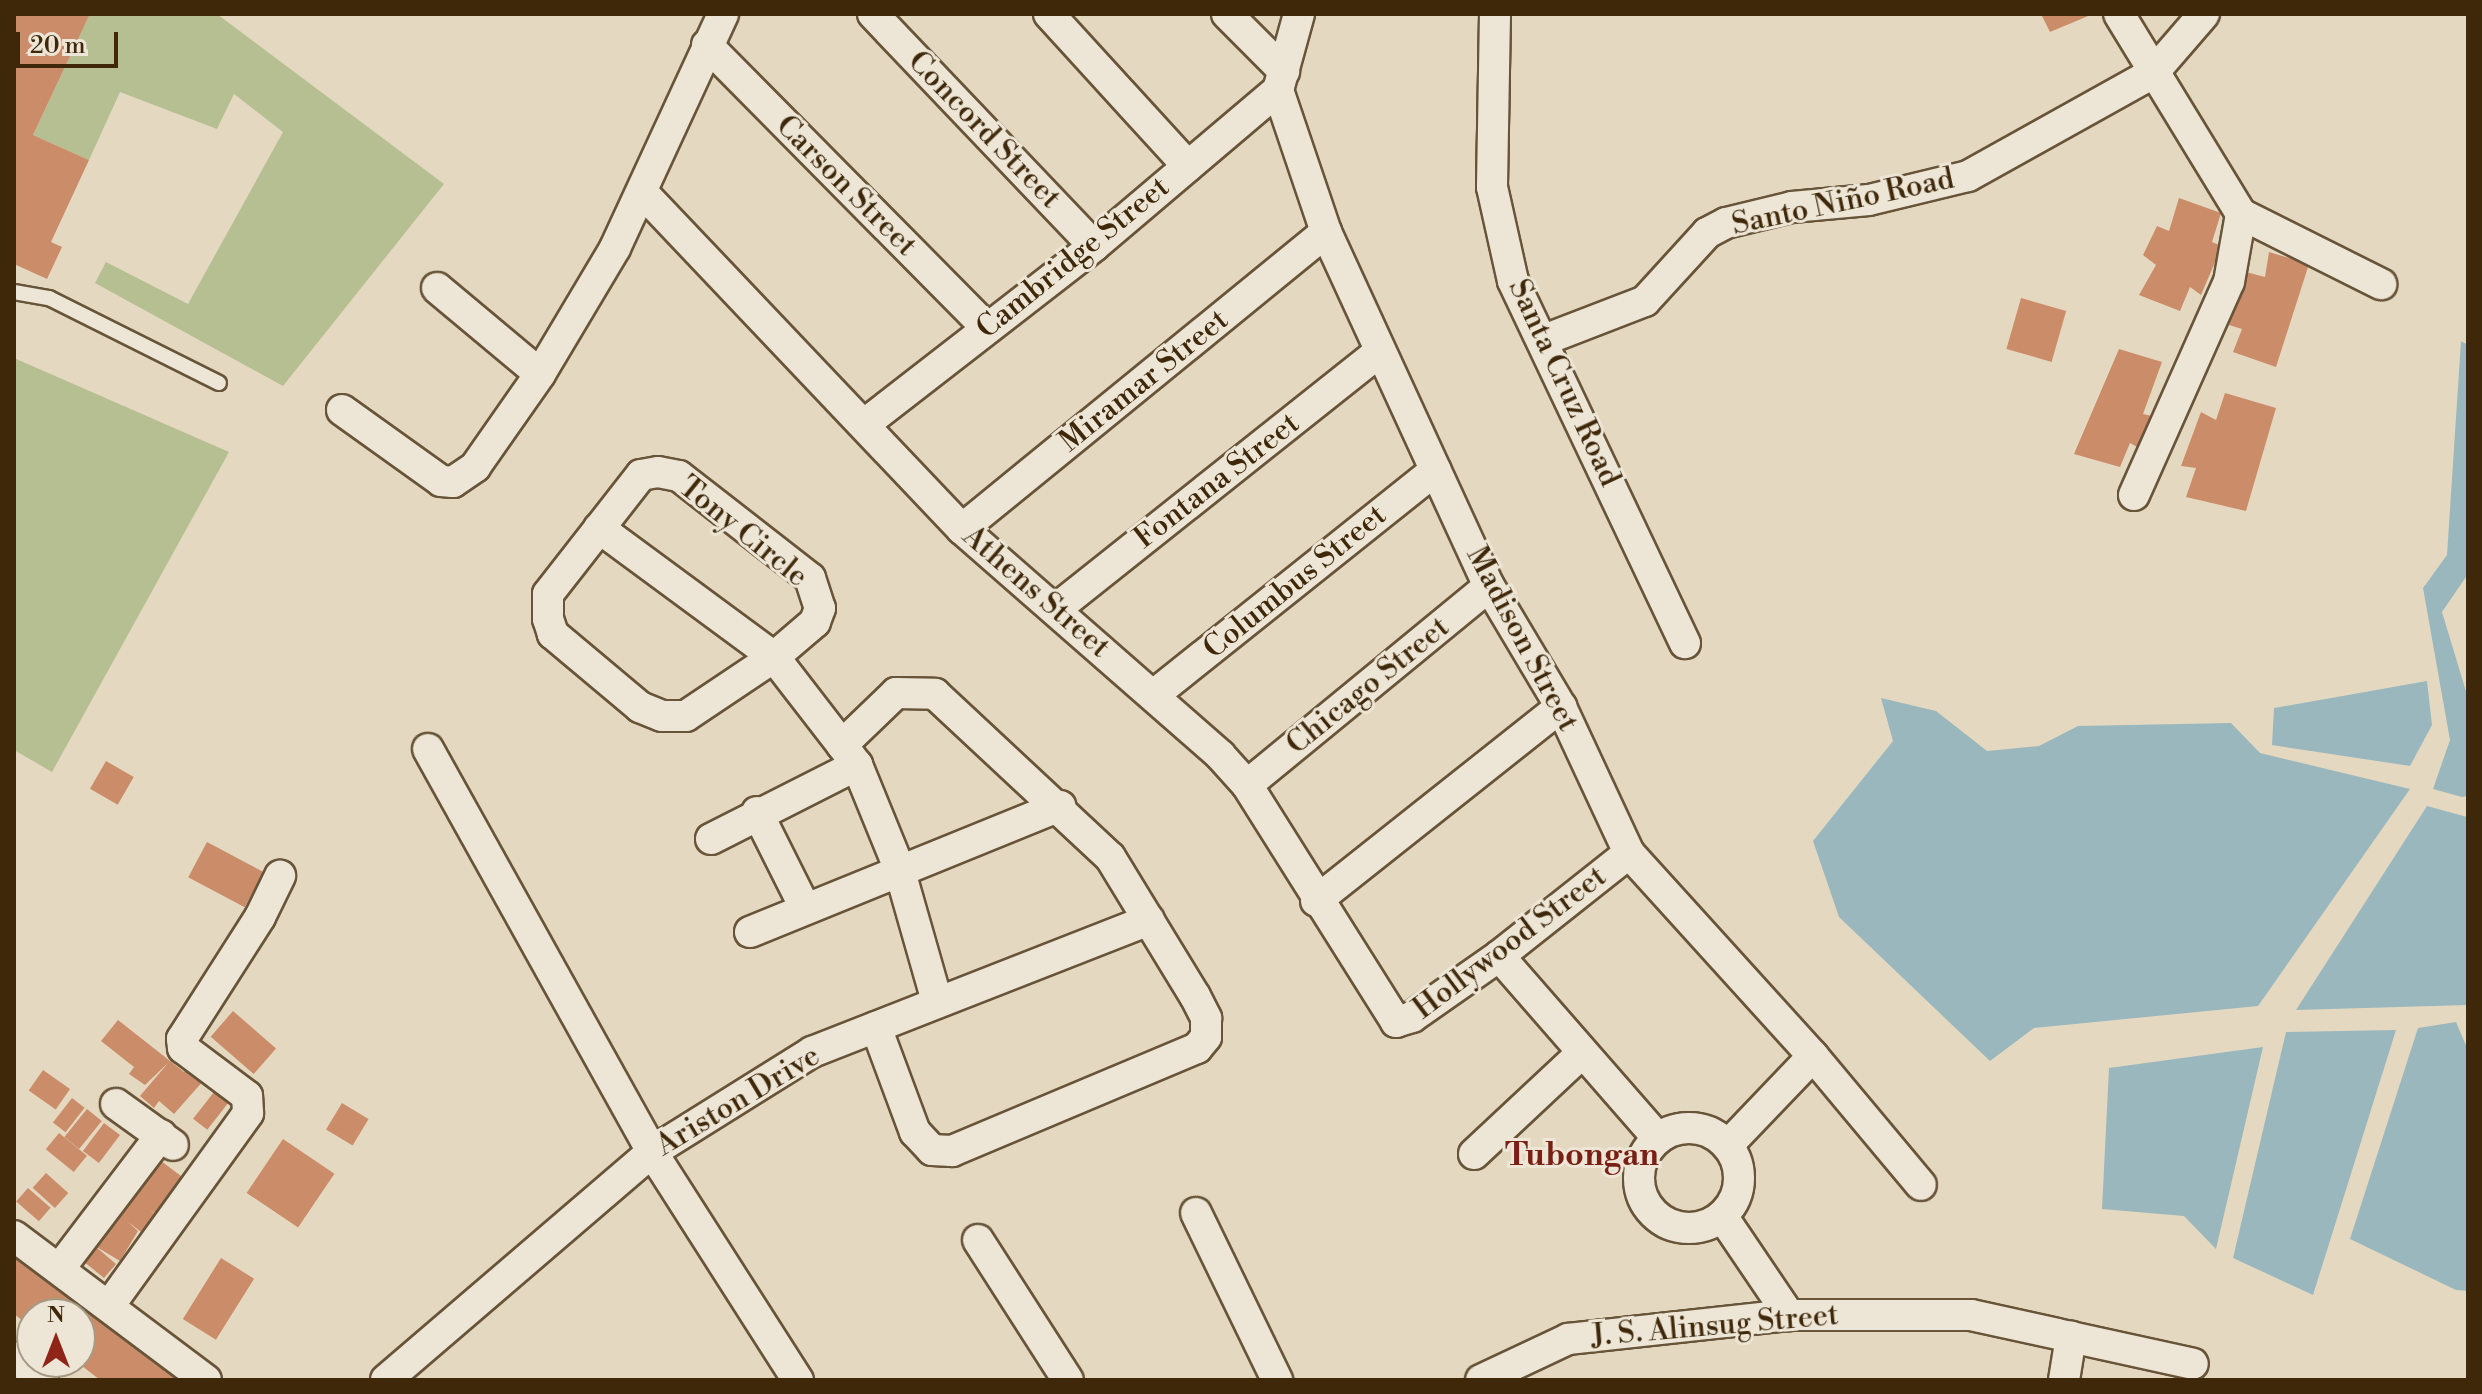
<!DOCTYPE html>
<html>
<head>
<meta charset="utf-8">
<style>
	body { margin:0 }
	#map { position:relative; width:2482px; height:1394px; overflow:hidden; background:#e4d9c0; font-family:"Libre Bodoni",serif }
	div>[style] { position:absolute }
	.green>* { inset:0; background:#b5bf91 }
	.water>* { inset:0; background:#9ab7bd }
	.building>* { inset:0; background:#cb8c69; transform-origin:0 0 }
	.roads { filter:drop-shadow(2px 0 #685438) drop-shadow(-2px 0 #685438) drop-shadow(0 2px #685438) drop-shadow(0 -2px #685438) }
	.service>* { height:14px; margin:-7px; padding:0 7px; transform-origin:7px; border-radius:7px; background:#ede6d6 }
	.minor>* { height:30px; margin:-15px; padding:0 15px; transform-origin:15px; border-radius:15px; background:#ede6d6 }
	.minor>.ring { margin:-15px; padding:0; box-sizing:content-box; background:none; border:30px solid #ede6d6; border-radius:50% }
	span { translate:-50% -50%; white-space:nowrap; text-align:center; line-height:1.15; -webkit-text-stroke:6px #ede6d6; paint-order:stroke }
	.street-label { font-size:30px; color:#3f280a }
	.neighbourhood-label { font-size:32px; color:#7a1f14; font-weight:700 }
	.frame { position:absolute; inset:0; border:16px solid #3f280a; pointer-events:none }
	.north { position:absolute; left:16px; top:1298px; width:80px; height:80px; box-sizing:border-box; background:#ede6d6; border:2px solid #a79a84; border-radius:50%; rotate:0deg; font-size:22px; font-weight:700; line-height:32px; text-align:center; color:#3f280a }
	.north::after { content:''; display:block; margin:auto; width:28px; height:36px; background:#8f2418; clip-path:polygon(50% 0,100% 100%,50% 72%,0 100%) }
	.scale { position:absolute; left:16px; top:32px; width:102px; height:36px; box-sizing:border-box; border:4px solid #3f280a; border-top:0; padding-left:10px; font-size:24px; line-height:28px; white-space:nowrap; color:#3f280a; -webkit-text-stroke:6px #ede6d6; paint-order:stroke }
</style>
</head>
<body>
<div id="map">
	<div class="green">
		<i style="clip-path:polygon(90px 14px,217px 14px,444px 184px,283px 386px,95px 283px,106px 262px,188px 304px,283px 132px,234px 94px,217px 129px,120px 92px,89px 160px,33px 135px)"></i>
		<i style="clip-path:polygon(14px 358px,229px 452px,52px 772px,14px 750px)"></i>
	</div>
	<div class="water">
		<i style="clip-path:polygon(2461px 341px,2468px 345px,2468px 574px,2442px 612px,2468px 698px,2468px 796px,2462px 797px,2433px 789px,2450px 740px,2423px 588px,2447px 555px)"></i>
		<i style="clip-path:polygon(2427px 681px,2432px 725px,2410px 766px,2272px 745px,2274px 708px)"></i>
		<i style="clip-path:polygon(1881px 698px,1936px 711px,1987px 751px,2039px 746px,2078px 726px,2231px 723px,2260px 753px,2410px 789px,2258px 1006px,2034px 1028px,1990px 1061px,1839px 917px,1813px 841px,1893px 741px)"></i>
		<i style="clip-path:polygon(2427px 806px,2467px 817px,2468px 1005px,2296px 1010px)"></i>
		<i style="clip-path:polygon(2456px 1022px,2468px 1050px,2468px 1291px,2456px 1290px,2350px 1239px,2418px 1028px)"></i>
		<i style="clip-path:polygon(2396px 1030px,2313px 1295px,2233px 1258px,2286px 1032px)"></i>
		<i style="clip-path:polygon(2263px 1047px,2216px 1249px,2184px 1216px,2102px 1209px,2109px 1068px)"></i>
	</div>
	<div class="building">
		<i style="clip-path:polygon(14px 14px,89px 16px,33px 135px,89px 160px,51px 242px,62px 247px,47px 279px,14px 264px)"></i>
		<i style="clip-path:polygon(2041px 14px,2093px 14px,2050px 32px)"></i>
		<i style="clip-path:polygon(2179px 198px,2221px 213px,2212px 242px,2222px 246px,2201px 295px,2190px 287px,2180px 311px,2139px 295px,2156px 265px,2143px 255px,2157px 226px,2169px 231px)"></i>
		<i style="clip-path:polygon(2269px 252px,2309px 264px,2276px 367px,2233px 352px,2242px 329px,2229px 325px,2246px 272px,2265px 277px)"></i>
		<i style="left:2021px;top:298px;width:47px;height:53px;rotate:16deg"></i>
		<i style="clip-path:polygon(2119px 349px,2162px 362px,2143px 414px,2156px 417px,2141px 449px,2130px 443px,2120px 467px,2074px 454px)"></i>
		<i style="clip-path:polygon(2225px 393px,2276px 408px,2246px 511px,2186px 497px,2196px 468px,2181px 466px,2201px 412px,2216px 420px)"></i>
		<i style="left:106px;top:761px;width:32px;height:32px;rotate:30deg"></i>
		<i style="left:207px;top:842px;width:64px;height:40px;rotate:28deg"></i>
		<i style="left:233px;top:1011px;width:57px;height:34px;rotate:41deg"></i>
		<i style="clip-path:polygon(118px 1020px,184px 1072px,189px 1067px,204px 1080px,174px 1114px,159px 1101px,154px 1108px,140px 1096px,168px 1063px,145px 1085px,129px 1074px,134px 1067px,101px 1041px)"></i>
		<i style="left:43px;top:1070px;width:33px;height:25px;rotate:35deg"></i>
		<i style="left:214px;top:1092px;width:18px;height:34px;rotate:38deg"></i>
		<i style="left:72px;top:1098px;width:16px;height:31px;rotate:38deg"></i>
		<i style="left:342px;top:1103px;width:31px;height:31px;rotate:31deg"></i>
		<i style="left:87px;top:1109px;width:19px;height:36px;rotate:39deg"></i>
		<i style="left:104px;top:1123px;width:20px;height:35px;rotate:37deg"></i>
		<i style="left:59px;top:1133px;width:36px;height:21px;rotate:39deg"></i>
		<i style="left:283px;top:1139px;width:62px;height:65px;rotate:34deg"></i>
		<i style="clip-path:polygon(157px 1158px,189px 1182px,161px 1218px,150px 1210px,159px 1218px,145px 1235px,127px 1221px,138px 1231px,120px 1261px,95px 1246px,116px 1264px,104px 1278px,83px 1261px)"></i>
		<i style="left:46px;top:1173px;width:30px;height:20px;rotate:42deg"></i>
		<i style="left:28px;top:1188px;width:30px;height:18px;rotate:41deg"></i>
		<i style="clip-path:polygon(14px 1246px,183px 1380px,100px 1380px,77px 1362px,80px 1314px,32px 1314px,32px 1328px,14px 1314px)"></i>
		<i style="left:221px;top:1258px;width:39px;height:72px;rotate:32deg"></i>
	</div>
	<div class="roads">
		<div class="service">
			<i style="left:14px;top:292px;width:36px;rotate:10deg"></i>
			<i style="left:49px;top:298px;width:190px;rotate:26.6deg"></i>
		</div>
		<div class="minor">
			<i style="left:873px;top:14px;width:320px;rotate:46.4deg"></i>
			<i style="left:1049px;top:14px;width:206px;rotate:47.6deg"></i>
			<i style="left:1227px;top:14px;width:81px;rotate:45deg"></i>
			<i style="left:1299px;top:14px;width:79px;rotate:105.4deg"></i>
			<i style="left:1278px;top:90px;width:150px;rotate:71.3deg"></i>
			<i style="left:1326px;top:232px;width:390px;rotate:65.3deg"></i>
			<i style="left:1489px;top:586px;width:141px;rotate:59.2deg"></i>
			<i style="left:1561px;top:707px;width:161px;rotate:65deg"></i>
			<i style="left:1629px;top:853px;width:274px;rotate:47.8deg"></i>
			<i style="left:1813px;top:1056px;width:168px;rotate:50.1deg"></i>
			<i style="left:1495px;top:14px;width:173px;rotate:91deg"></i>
			<i style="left:1492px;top:187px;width:96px;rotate:77.4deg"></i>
			<i style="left:1513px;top:281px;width:401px;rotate:64.6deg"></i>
			<i style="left:2119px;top:14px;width:234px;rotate:58.6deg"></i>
			<i style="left:2241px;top:214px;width:157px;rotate:26.6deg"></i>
			<i style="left:707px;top:45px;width:397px;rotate:45.3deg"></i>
			<i style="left:644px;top:194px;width:462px;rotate:46.5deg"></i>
			<i style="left:962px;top:529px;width:343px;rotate:41.2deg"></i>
			<i style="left:1220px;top:755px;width:40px;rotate:48deg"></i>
			<i style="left:1247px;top:785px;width:280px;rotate:57.8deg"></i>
			<i style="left:1396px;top:1022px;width:17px;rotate:-17deg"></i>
			<i style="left:1412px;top:1017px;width:106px;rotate:-35deg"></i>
			<i style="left:1499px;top:956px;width:166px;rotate:-38.4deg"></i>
			<i style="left:437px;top:288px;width:134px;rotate:39.9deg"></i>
			<i style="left:1544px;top:340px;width:108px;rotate:-21.1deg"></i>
			<i style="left:1645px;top:301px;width:92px;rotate:-47.6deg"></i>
			<i style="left:1707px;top:233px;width:21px;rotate:-28deg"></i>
			<i style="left:1726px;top:223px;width:68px;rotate:-13.6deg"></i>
			<i style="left:1792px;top:207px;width:77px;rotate:-5.2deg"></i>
			<i style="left:1869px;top:200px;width:102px;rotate:-13.6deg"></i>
			<i style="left:1968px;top:176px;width:212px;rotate:-29.1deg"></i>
			<i style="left:2153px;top:73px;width:78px;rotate:-49.2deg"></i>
			<i style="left:342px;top:410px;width:122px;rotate:35.6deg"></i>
			<i style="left:441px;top:481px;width:12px;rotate:5deg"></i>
			<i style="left:453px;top:482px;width:27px;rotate:-34deg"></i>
			<i style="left:475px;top:467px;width:113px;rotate:-55deg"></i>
			<i style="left:540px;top:374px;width:147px;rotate:-59.2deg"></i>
			<i style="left:615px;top:248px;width:258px;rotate:-65.2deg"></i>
			<i style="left:866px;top:423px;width:289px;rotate:-37.8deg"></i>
			<i style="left:1094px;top:246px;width:241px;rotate:-40.3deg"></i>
			<i style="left:658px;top:472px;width:21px;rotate:11deg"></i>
			<i style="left:679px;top:476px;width:166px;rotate:37.9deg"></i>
			<i style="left:810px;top:578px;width:32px;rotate:72deg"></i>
			<i style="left:820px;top:608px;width:15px;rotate:110deg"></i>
			<i style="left:815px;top:622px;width:54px;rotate:139.5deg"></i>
			<i style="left:774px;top:657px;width:106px;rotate:146.2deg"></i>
			<i style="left:686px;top:716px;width:24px;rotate:180deg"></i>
			<i style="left:662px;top:716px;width:24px;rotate:-158deg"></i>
			<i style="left:640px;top:707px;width:114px;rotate:-140deg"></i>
			<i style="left:553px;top:634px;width:16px;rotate:-108deg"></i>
			<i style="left:548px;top:619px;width:25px;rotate:-90deg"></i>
			<i style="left:548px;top:594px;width:151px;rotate:-52deg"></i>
			<i style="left:641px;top:475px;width:17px;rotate:-10deg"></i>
			<i style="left:2134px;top:495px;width:233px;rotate:-66deg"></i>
			<i style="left:2229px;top:282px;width:69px;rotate:-80deg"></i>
			<i style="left:599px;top:528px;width:217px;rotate:36.4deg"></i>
			<i style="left:774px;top:657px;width:111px;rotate:52.3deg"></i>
			<i style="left:842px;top:745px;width:25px;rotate:53deg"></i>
			<i style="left:857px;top:765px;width:111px;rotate:67.8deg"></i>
			<i style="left:899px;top:868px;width:138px;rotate:74.1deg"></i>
			<i style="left:962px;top:529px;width:470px;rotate:-39.2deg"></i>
			<i style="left:1056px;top:609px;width:411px;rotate:-38.5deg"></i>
			<i style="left:1155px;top:694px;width:359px;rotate:-38.6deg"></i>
			<i style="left:842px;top:745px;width:75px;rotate:-43.9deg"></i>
			<i style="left:896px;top:693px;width:39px;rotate:1deg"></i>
			<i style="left:935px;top:694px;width:239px;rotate:43deg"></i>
			<i style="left:1110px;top:857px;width:163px;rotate:58.6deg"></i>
			<i style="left:1195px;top:996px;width:25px;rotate:63deg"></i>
			<i style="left:1206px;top:1018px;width:19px;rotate:90deg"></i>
			<i style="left:1206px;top:1037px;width:14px;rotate:129deg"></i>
			<i style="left:1197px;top:1048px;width:266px;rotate:157.2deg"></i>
			<i style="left:952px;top:1151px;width:20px;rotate:-177deg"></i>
			<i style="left:932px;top:1150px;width:25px;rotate:-133deg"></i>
			<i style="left:915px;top:1132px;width:112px;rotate:-110.4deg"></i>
			<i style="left:428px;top:749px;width:461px;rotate:60.9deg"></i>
			<i style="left:652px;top:1152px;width:271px;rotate:57.4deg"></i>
			<i style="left:1247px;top:785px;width:313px;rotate:-39.4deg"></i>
			<i style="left:757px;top:812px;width:105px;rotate:63.4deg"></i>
			<i style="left:711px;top:839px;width:164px;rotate:-26.9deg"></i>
			<i style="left:1316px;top:901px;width:313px;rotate:-38.4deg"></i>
			<i style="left:750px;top:932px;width:335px;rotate:-22.1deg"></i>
			<i style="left:1499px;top:956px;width:242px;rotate:48.9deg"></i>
			<i style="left:116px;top:1104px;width:70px;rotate:35.7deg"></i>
			<i class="ring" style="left:1639px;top:1128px;width:70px;height:70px"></i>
			<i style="left:1728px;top:1145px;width:123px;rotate:-46.3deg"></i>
			<i style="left:1474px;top:1154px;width:148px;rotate:-43.1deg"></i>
			<i style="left:1196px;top:1213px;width:186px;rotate:64.1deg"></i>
			<i style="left:1722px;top:1216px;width:120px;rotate:55.9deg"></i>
			<i style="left:14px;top:1236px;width:240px;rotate:36.9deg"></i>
			<i style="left:978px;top:1240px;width:166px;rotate:57.3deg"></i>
			<i style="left:60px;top:1268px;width:167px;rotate:-52.8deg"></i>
			<i style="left:109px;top:1306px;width:238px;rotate:-54.2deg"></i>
			<i style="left:248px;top:1113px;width:17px;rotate:-93deg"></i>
			<i style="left:247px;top:1096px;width:80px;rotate:-143.1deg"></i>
			<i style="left:183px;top:1048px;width:9px;rotate:-96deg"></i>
			<i style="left:182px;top:1039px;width:145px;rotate:-57.4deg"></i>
			<i style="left:260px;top:917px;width:46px;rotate:-64deg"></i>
			<i style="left:14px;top:1357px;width:37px;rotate:38deg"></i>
			<i style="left:386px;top:1380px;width:350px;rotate:-40.6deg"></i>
			<i style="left:652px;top:1152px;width:189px;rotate:-32deg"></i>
			<i style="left:812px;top:1052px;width:362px;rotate:-21.4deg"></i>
			<i style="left:1481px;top:1380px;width:96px;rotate:-25.2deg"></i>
			<i style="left:1568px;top:1339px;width:222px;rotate:-6.2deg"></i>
			<i style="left:1789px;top:1315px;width:182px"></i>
			<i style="left:1971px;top:1315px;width:227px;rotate:12.4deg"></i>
			<i style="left:2064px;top:1380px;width:44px;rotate:-80.8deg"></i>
		</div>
	</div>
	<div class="street-label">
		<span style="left:984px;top:130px;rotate:46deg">Concord Street</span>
		<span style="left:846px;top:186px;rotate:45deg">Carson Street</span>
		<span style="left:1843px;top:202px;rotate:-12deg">Santo Niño Road</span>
		<span style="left:1073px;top:258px;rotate:-39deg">Cambridge Street</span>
		<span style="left:1144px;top:381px;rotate:-39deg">Miramar Street</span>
		<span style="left:1564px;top:383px;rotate:65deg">Santa Cruz Road</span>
		<span style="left:1217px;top:481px;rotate:-38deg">Fontana Street</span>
		<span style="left:743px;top:532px;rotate:39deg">Tony Circle</span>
		<span style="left:1295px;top:582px;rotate:-39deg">Columbus Street</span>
		<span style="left:1036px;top:592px;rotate:41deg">Athens Street</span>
		<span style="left:1522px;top:639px;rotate:62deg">Madison Street</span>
		<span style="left:1368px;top:686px;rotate:-39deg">Chicago Street</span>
		<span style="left:1510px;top:943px;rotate:-37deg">Hollywood Street</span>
		<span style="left:738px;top:1101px;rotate:-31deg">Ariston Drive</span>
		<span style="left:1715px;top:1326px;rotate:-5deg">J. S. Alinsug Street</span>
	</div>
	<div class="neighbourhood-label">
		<span style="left:1582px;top:1155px">Tubongan</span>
	</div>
	<div class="frame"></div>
	<div class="north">N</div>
	<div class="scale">20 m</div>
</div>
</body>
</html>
